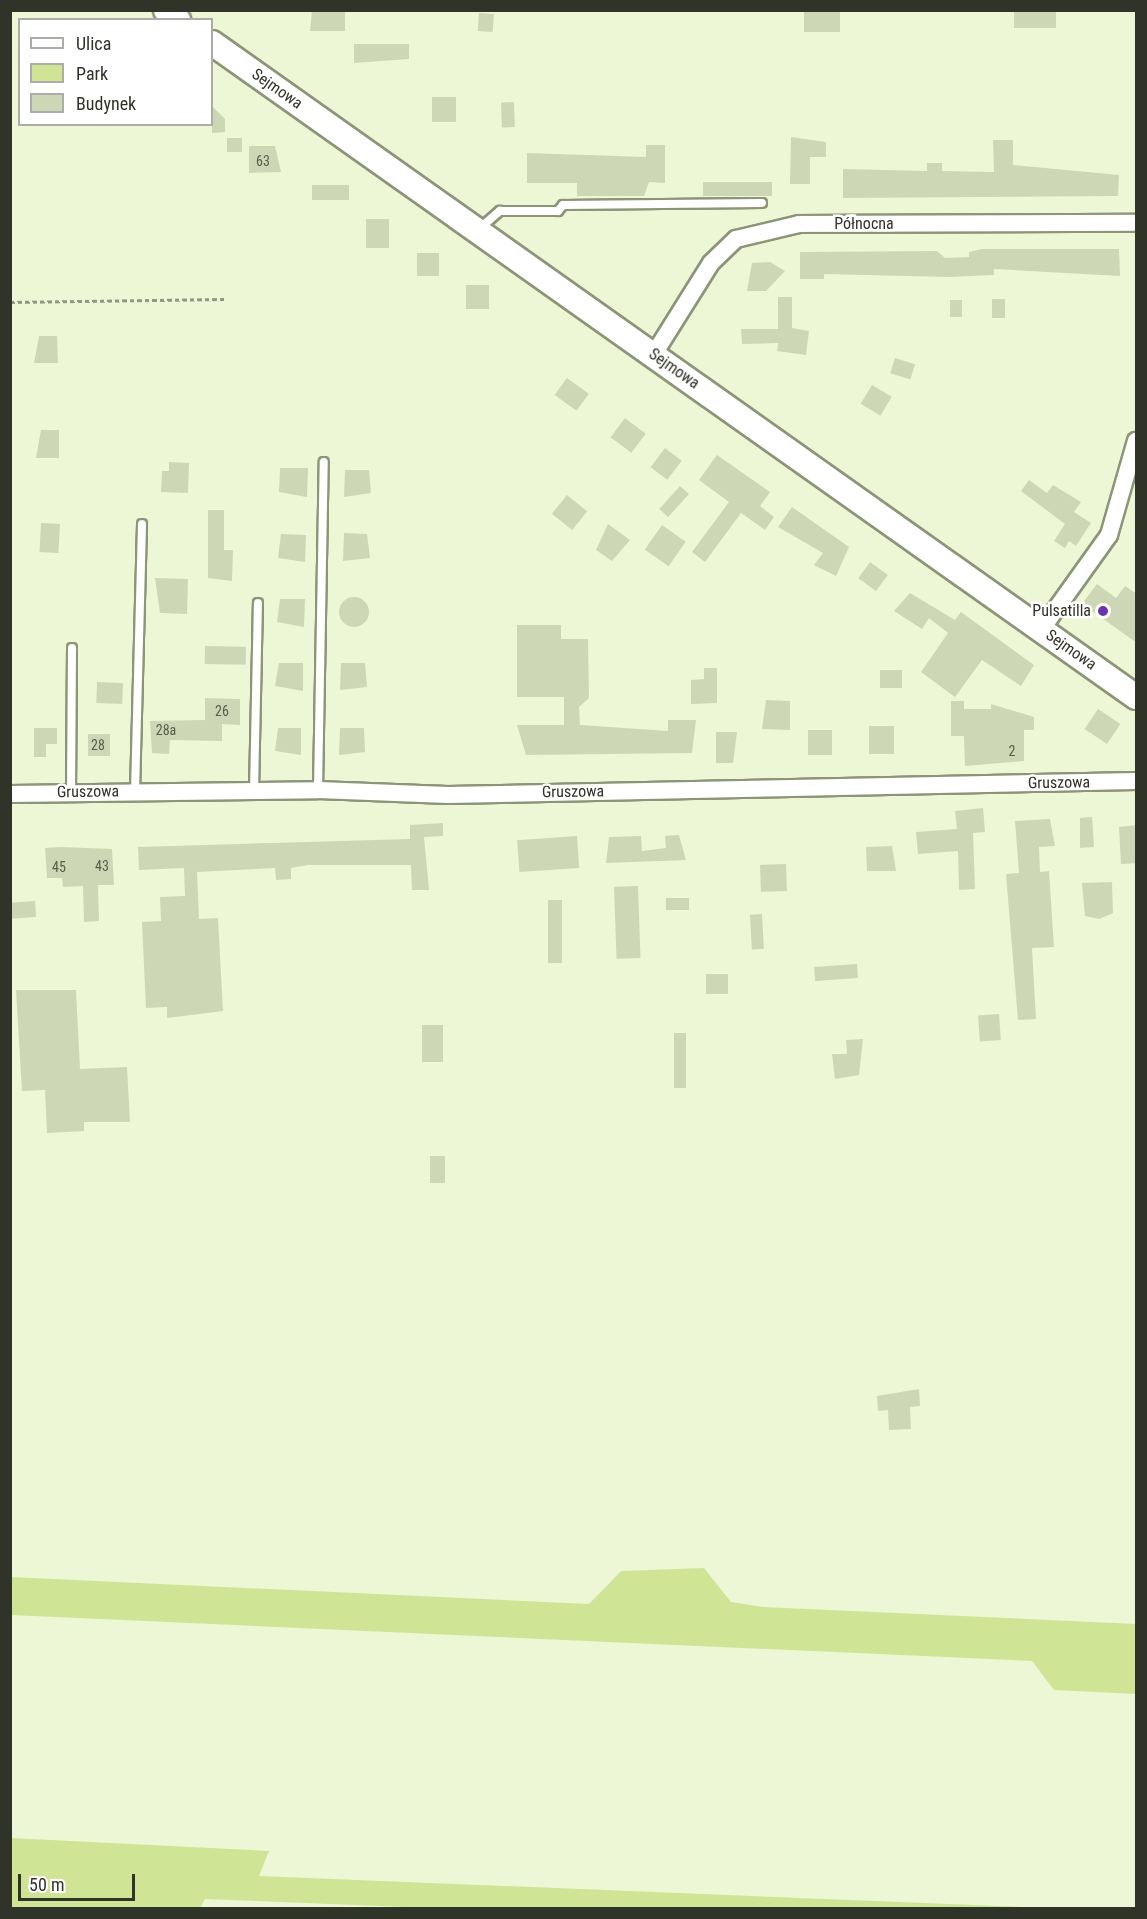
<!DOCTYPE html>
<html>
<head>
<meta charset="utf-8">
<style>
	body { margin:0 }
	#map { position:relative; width:1147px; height:1919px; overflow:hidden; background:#edf7d6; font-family:"Roboto Condensed",sans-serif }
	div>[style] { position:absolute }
	.green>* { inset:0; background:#cfe595 }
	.building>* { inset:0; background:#cdd7b6; transform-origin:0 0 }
	.round { border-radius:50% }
	.path>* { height:3px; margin-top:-1.5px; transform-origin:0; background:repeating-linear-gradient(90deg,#919781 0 4.5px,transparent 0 7.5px) }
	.roads { filter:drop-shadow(2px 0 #8c9577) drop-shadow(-2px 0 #8c9577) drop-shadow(0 2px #8c9577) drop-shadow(0 -2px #8c9577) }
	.lane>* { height:8px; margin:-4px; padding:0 4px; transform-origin:4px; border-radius:4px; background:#fff }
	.street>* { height:16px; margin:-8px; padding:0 8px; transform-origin:8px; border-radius:8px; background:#fff }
	.secondary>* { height:24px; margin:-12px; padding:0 12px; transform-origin:12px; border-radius:12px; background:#fff }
	.dots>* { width:16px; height:16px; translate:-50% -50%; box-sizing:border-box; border:3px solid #fff; border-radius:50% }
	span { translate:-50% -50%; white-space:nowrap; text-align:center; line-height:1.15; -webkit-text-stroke:5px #fff; paint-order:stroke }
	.number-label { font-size:14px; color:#575c4b }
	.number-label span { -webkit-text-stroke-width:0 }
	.street-label { font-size:16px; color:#303327 }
	.poi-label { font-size:16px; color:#303327 }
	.right { translate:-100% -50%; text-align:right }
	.frame { position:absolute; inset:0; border:12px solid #303327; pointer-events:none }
	.legend { position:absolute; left:18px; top:18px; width:195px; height:108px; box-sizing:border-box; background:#fff; border:2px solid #acada9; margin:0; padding:8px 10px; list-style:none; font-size:18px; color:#303327 }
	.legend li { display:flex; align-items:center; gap:12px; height:30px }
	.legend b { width:30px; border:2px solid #acada9 }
	.scale { position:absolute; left:18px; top:1874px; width:117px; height:27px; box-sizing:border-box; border:3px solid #303327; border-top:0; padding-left:8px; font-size:18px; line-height:21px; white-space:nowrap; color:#303327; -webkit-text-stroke:4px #fff; paint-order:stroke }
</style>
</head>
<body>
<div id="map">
	<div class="green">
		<i style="clip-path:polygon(704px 1568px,731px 1602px,763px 1607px,1136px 1624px,1136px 1694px,1054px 1690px,1032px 1661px,11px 1615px,11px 1577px,589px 1604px,621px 1571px)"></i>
		<i style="clip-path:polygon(11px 1838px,269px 1851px,259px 1876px,1047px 1908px,430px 1908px,205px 1899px,200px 1908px,11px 1908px)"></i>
	</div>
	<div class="building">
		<i style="clip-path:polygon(312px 10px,345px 12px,345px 31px,310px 31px)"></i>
		<i style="left:804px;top:10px;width:36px;height:22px"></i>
		<i style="left:1014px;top:10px;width:42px;height:18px"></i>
		<i style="left:479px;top:13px;width:15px;height:18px;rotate:4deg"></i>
		<i style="clip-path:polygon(354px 44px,409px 44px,409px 59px,354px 63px)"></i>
		<i style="left:432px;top:97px;width:24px;height:25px"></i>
		<i style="left:514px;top:102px;width:25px;height:13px;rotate:88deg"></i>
		<i style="clip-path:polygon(212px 106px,225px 119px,225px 132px,212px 133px)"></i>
		<i style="clip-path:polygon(791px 137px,826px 142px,826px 157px,810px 157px,810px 184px,790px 184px)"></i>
		<i style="left:227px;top:138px;width:15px;height:14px"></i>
		<i style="clip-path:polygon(993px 140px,1013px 140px,1013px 165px,1119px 175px,1118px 196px,843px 198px,843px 169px,927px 171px,927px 163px,942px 163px,942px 171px,994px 172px)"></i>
		<i style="clip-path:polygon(646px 145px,665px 145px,665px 183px,649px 182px,644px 196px,577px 196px,577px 183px,527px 183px,527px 153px,646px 157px)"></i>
		<i style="clip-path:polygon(249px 146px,275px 146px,281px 172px,249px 173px)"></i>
		<i style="left:703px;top:182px;width:69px;height:14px"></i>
		<i style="left:312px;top:185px;width:37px;height:15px"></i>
		<i style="left:366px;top:219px;width:23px;height:29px"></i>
		<i style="clip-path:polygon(982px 249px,1119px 249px,1120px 276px,994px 269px,994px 275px,948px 277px,824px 274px,824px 279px,800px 279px,800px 252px,937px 251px,945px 258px,969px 257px,969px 252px)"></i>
		<i style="left:417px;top:253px;width:22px;height:23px"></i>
		<i style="clip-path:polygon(770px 262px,785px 271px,766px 291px,747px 291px,752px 263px)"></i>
		<i style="left:466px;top:285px;width:23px;height:24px"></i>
		<i style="clip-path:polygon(778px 297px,792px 297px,792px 328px,809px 331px,806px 355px,777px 351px,778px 343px,742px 344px,741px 329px,778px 329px)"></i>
		<i style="left:992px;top:299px;width:13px;height:19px"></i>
		<i style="left:950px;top:300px;width:12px;height:17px"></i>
		<i style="clip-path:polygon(39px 336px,57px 336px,58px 363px,34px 363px)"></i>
		<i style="left:895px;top:358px;width:21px;height:16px;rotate:17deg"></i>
		<i style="left:567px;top:378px;width:27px;height:21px;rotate:36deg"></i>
		<i style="left:872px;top:385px;width:23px;height:22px;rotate:31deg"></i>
		<i style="left:625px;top:418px;width:26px;height:24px;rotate:37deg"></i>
		<i style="clip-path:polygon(41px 430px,59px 430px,59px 458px,36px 458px)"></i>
		<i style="left:665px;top:448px;width:21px;height:24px;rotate:37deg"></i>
		<i style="clip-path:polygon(717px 455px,770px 492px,760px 506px,774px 517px,765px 530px,741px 513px,705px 562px,692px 552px,729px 502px,699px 480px)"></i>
		<i style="clip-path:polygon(169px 462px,189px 463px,188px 493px,161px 492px,162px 471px,169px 471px)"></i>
		<i style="clip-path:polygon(280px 468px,308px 468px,307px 497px,279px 492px)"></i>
		<i style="clip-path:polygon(345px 470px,369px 470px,371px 493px,344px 497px)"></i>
		<i style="clip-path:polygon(1029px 480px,1047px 493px,1053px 485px,1081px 502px,1074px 512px,1091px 523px,1076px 546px,1069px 541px,1065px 548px,1054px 541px,1065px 524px,1021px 491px)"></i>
		<i style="left:680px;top:486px;width:12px;height:31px;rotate:42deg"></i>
		<i style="left:567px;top:495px;width:26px;height:24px;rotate:39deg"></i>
		<i style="clip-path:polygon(792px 507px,849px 547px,836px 576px,814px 565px,823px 553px,778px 527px)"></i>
		<i style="clip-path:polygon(208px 510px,224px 510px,224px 550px,233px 550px,232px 581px,208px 578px)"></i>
		<i style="left:41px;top:523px;width:19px;height:29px;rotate:3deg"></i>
		<i style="clip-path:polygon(608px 524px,630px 540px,612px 561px,596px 550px)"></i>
		<i style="left:662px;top:525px;width:29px;height:30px;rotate:35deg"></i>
		<i style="clip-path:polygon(344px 533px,367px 534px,370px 558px,343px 561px)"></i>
		<i style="clip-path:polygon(281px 534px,306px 535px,305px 562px,278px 558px)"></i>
		<i style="left:870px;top:562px;width:22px;height:20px;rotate:36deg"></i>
		<i style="clip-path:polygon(155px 578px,188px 579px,187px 614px,160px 613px)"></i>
		<i style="clip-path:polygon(1097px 584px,1116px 598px,1125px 586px,1137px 594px,1137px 643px,1082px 604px)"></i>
		<i style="clip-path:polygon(910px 593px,955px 620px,961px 612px,1034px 665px,1021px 686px,982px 660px,955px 697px,921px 672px,948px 633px,929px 618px,922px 629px,894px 611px)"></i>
		<i class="round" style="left:339px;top:597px;width:30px;height:30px"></i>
		<i style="clip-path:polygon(280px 599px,305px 599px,304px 627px,277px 622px)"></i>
		<i style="clip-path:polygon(517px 625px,561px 625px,561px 639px,588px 639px,589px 698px,579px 707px,580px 725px,668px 731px,668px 720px,696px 720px,692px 753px,526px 755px,517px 725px,564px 725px,564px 697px,517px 697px)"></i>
		<i style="left:205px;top:646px;width:41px;height:18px;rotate:1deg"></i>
		<i style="clip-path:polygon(279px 663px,303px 663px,303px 691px,275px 686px)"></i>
		<i style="clip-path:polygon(341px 663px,365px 663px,367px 687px,340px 690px)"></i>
		<i style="clip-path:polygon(704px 668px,717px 668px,717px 703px,691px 704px,691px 680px,704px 679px)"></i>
		<i style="left:880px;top:670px;width:22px;height:18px"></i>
		<i style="left:97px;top:682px;width:26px;height:21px;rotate:2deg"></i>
		<i style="clip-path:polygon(205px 698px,240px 699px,240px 725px,222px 724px,222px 741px,170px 740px,169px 754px,152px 753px,150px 721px,205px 720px)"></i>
		<i style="clip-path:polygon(766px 700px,790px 701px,790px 730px,762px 729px)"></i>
		<i style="clip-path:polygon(951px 701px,964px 701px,964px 709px,991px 709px,991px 704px,1034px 717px,1034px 730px,1024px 730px,1024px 761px,965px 766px,964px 736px,951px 736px)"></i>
		<i style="left:1098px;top:709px;width:27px;height:24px;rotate:34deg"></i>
		<i style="left:869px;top:726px;width:25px;height:28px"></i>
		<i style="clip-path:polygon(34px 728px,57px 728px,57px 744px,46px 744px,46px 757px,34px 757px)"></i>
		<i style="clip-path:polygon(278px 728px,301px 728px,301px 755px,275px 751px)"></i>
		<i style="clip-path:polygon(340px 728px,364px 728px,365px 752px,339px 755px)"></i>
		<i style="left:808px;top:730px;width:24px;height:25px"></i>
		<i style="clip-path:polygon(716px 732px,737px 732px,733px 763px,716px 763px)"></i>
		<i style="left:88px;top:734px;width:22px;height:22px"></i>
		<i style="clip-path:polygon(983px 808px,985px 832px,973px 833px,975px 889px,959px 890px,958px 851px,918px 854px,916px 832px,957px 829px,955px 811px)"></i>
		<i style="clip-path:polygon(1092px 817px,1094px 847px,1080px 848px,1080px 818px)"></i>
		<i style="clip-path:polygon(1050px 819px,1055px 846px,1039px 847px,1040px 872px,1049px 871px,1054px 947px,1032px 948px,1036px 1019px,1018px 1020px,1006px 874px,1019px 873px,1015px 821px)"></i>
		<i style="clip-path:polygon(443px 823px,443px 836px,424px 837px,429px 890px,412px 890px,411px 865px,308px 865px,291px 868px,291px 879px,276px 880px,275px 868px,197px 872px,199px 919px,218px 918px,223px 1011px,167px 1018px,167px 1007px,146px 1008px,142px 922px,161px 921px,160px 897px,185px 896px,184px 868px,139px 870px,138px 847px,410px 839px,410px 825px)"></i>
		<i style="clip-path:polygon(1137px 825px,1137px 863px,1121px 864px,1119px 827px)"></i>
		<i style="clip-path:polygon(679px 835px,686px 860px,606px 863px,609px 837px,641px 836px,642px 851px,666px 848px,665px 836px)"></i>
		<i style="left:577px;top:836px;width:32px;height:60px;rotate:86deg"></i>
		<i style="clip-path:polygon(892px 846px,896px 871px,867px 871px,866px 847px)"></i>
		<i style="clip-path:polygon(61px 847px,112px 849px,114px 885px,98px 885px,99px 921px,84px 922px,83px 886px,63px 887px,62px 878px,47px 878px,45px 848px)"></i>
		<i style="left:786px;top:864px;width:27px;height:26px;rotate:88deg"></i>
		<i style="clip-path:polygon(1112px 882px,1113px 913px,1099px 919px,1085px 916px,1082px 883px)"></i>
		<i style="left:638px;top:886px;width:72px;height:24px;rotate:88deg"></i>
		<i style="left:666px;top:898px;width:23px;height:12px"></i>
		<i style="left:548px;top:900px;width:14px;height:63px"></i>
		<i style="left:35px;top:901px;width:16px;height:25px;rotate:86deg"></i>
		<i style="left:762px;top:914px;width:35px;height:12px;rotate:87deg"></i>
		<i style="left:857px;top:964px;width:14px;height:43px;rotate:86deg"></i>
		<i style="left:728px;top:974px;width:20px;height:22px;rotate:90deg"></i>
		<i style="clip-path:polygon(16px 990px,76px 990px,80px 1069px,127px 1067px,130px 1122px,84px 1122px,84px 1131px,47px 1133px,45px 1090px,22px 1091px)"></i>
		<i style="left:999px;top:1014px;width:26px;height:21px;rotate:86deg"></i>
		<i style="left:422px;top:1025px;width:21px;height:37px"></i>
		<i style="left:674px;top:1033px;width:12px;height:55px"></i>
		<i style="clip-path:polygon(863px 1039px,859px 1075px,835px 1079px,832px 1054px,847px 1054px,846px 1040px)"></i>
		<i style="left:430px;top:1156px;width:15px;height:27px"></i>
		<i style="clip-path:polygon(919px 1389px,920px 1406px,910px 1407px,911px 1429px,889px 1430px,888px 1410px,878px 1411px,877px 1396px)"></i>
	</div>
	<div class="path">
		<i style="left:10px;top:302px;width:215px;rotate:-0.8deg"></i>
	</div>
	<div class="roads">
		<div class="lane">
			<i style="left:479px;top:229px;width:28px;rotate:-41deg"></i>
			<i style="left:500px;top:211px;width:58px"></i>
			<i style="left:558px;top:211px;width:8px;rotate:-50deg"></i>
			<i style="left:563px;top:205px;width:199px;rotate:-0.6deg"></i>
			<i style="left:318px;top:790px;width:328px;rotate:-89deg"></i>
			<i style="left:254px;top:791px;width:188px;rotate:-88.8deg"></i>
			<i style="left:135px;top:792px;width:268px;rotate:-88.5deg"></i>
			<i style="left:71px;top:793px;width:145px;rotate:-89.6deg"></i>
		</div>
		<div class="street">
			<i style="left:654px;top:354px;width:107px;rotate:-57.9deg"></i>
			<i style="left:711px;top:263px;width:35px;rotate:-44deg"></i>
			<i style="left:736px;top:239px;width:65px;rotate:-13.4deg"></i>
			<i style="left:799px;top:224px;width:337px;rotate:-0.2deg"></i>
			<i style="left:1041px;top:630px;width:117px;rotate:-54.4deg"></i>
			<i style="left:1109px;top:535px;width:98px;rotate:-74deg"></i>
			<i style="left:10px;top:794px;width:308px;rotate:-0.7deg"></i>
			<i style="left:318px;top:790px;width:130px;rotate:2.2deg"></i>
			<i style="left:448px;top:795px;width:688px;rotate:-1.17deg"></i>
		</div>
		<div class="secondary">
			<i style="left:166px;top:10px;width:16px;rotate:40deg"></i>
			<i style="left:212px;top:43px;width:1132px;rotate:35.29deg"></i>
		</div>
	</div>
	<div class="dots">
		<i style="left:1103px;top:611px;background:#6c34aa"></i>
	</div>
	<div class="number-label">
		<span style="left:263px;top:161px">63</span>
		<span style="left:222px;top:711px">26</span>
		<span style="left:166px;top:730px">28a</span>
		<span style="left:98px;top:745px">28</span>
		<span style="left:1012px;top:751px">2</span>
		<span style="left:102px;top:866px">43</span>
		<span style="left:59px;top:867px">45</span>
	</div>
	<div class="street-label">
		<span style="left:277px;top:89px;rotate:35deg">Sejmowa</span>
		<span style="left:864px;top:224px">Północna</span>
		<span style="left:674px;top:369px;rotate:35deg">Sejmowa</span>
		<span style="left:1071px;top:650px;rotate:35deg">Sejmowa</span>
		<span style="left:1059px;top:783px;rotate:-1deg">Gruszowa</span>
		<span style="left:88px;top:792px;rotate:-1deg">Gruszowa</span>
		<span style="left:573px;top:792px;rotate:-1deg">Gruszowa</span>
	</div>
	<div class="poi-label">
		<span class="right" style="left:1091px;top:611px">Pulsatilla</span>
	</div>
	<div class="frame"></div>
	<ul class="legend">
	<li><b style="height:8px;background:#fff"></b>Ulica</li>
	<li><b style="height:16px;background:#cfe595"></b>Park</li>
	<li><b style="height:16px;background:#cdd7b6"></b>Budynek</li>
	</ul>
	<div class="scale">50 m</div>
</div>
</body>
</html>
